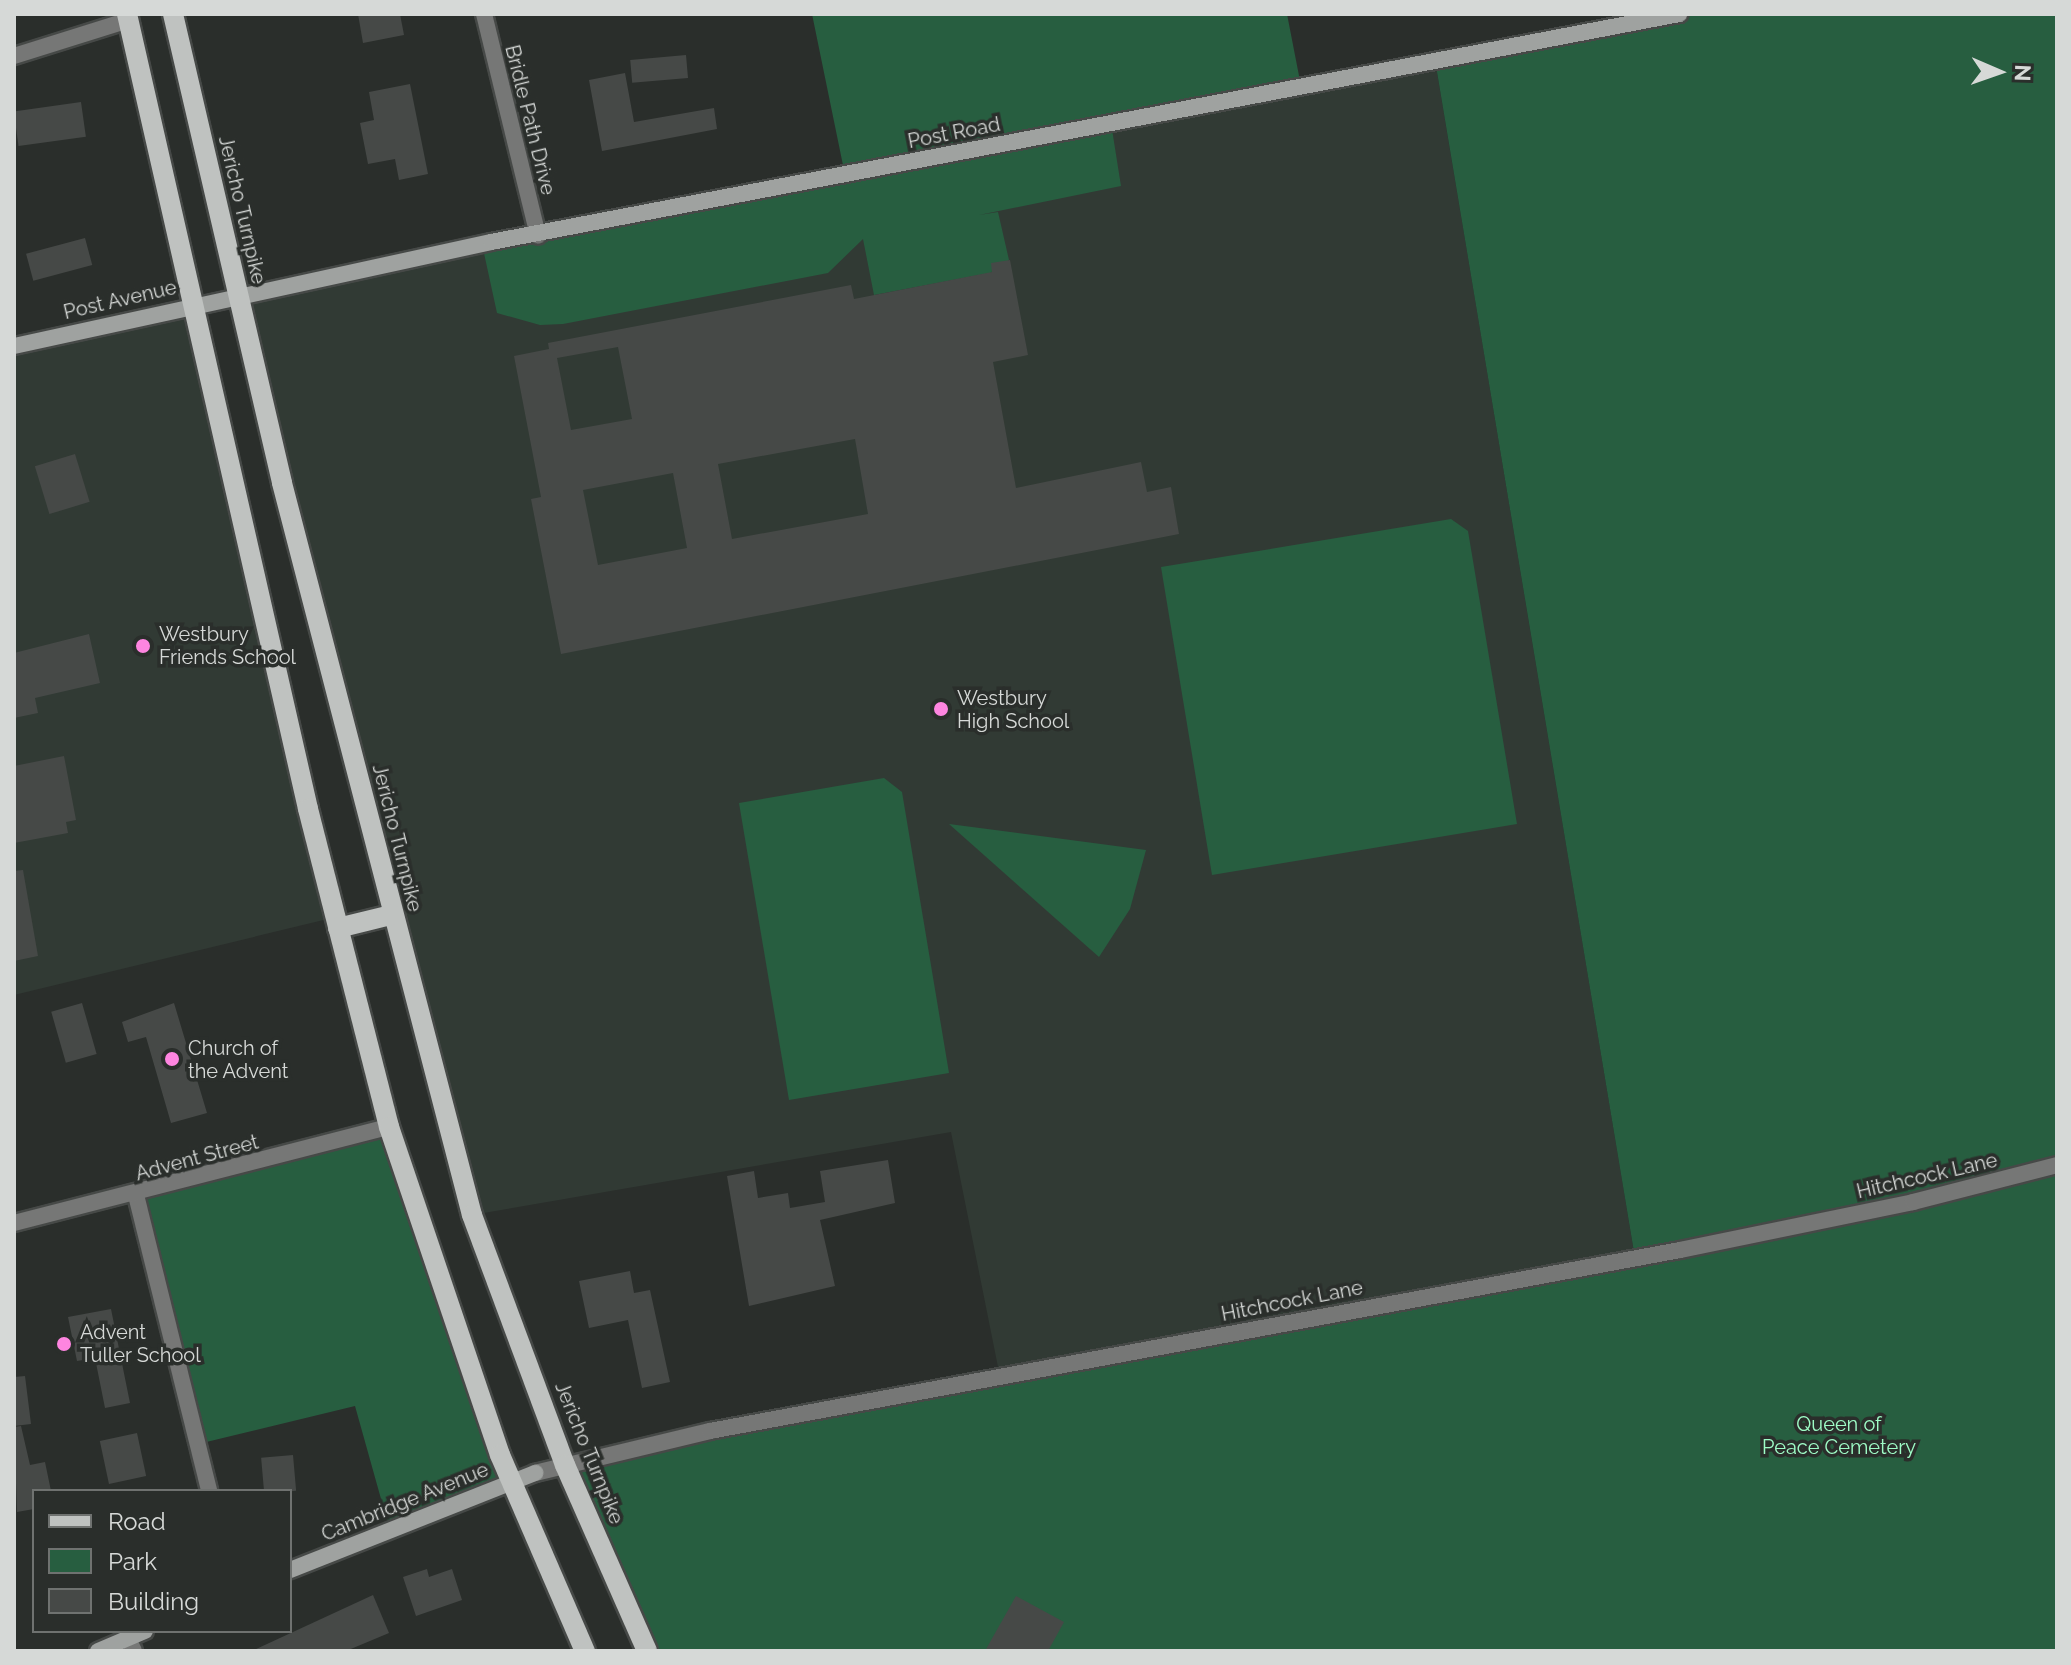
<!DOCTYPE html>
<html>
<head>
<meta charset="utf-8">
<style>
	body { margin:0 }
	#map { position:relative; width:2071px; height:1665px; overflow:hidden; background:#2a2e2b; font-family:Raleway,sans-serif }
	div>[style] { position:absolute }
	.built>* { inset:0; background:#313a34 }
	.green>* { inset:0; background:#275e40 }
	.building>* { inset:0; background:#464947; transform-origin:0 0 }
	.roads { filter:drop-shadow(2px 0 #464947) drop-shadow(-2px 0 #464947) drop-shadow(0 2px #464947) drop-shadow(0 -2px #464947) }
	.street>* { height:16px; margin:-8px; padding:0 8px; transform-origin:8px; border-radius:8px; background:#767776 }
	.secondary>* { height:16px; margin:-8px; padding:0 8px; transform-origin:8px; border-radius:8px; background:#9fa2a0 }
	.primary>* { height:20px; margin:-10px; padding:0 10px; transform-origin:10px; border-radius:10px; background:#bfc2c0 }
	.dots>* { width:22px; height:22px; translate:-50% -50%; box-sizing:border-box; border:4px solid #2a2e2b; border-radius:50% }
	span { translate:-50% -50%; white-space:nowrap; text-align:center; line-height:1.15; -webkit-text-stroke:7px #2a2e2b; paint-order:stroke }
	.street-label { font-size:20px; color:#d6d9d7 }
	.poi-label { font-size:20px; color:#d6d9d7 }
	.left { translate:0 -50%; text-align:left }
	.park-label { font-size:20px; color:#9efcc6 }
	.frame { position:absolute; inset:0; border:16px solid #d6d9d7; pointer-events:none }
	.legend { position:absolute; left:32px; top:1489px; width:260px; height:144px; box-sizing:border-box; background:#2a2e2b; border:2px solid #6f7270; margin:0; padding:10px 14px; list-style:none; font-size:24px; color:#d6d9d7 }
	.legend li { display:flex; align-items:center; gap:16px; height:40px }
	.legend b { width:40px; border:2px solid #6f7270 }
	.north { position:absolute; left:1959px; top:32px; width:80px; height:80px; -webkit-text-stroke:6px #2a2e2b; paint-order:stroke; rotate:92deg; font-size:22px; font-weight:700; line-height:32px; text-align:center; color:#d6d9d7 }
	.north::after { content:''; display:block; margin:auto; width:28px; height:36px; background:#d6d9d7; clip-path:polygon(50% 0,100% 100%,50% 72%,0 100%) }
</style>
</head>
<body>
<div id="map">
	<div class="built">
		<i style="clip-path:polygon(1435px 60px,1635px 1258px,1000px 1377px,951px 1132px,472px 1215px,237px 296px)"></i>
		<i style="clip-path:polygon(195px 303px,336px 917px,14px 995px,14px 346px)"></i>
	</div>
	<div class="green">
		<i style="clip-path:polygon(812px 14px,1287px 14px,1301px 86px,1111px 123px,1121px 186px,979px 215px,998px 212px,1009px 260px,990px 273px,874px 295px,863px 239px,828px 273px,563px 324px,540px 325px,497px 313px,482px 244px,845px 175px)"></i>
		<i style="clip-path:polygon(1679px 14px,2057px 14px,2057px 1651px,647px 1651px,565px 1465px,1635px 1258px,1435px 60px)"></i>
		<i style="clip-path:polygon(1451px 519px,1468px 531px,1517px 824px,1212px 875px,1161px 567px)"></i>
		<i style="clip-path:polygon(884px 778px,902px 792px,949px 1073px,789px 1100px,739px 803px)"></i>
		<i style="clip-path:polygon(949px 824px,1146px 850px,1130px 909px,1099px 957px)"></i>
		<i style="clip-path:polygon(389px 1127px,510px 1480px,390px 1531px,355px 1406px,198px 1444px,136px 1195px)"></i>
	</div>
	<div class="building">
		<i style="clip-path:polygon(358px 14px,400px 14px,404px 35px,363px 43px)"></i>
		<i style="left:686px;top:55px;width:23px;height:56px;rotate:85deg"></i>
		<i style="clip-path:polygon(625px 73px,634px 122px,714px 108px,717px 129px,602px 151px,589px 80px)"></i>
		<i style="clip-path:polygon(410px 84px,428px 174px,399px 180px,395px 159px,368px 164px,360px 123px,374px 120px,369px 92px)"></i>
		<i style="left:81px;top:102px;width:35px;height:68px;rotate:82deg"></i>
		<i style="left:85px;top:238px;width:28px;height:61px;rotate:75deg"></i>
		<i style="clip-path:polygon(evenodd,1010px 260px,1028px 355px,993px 362px,1016px 488px,1141px 462px,1147px 492px,1171px 487px,1179px 534px,561px 654px,531px 499px,541px 497px,514px 356px,549px 349px,548px 343px,851px 285px,854px 299px,992px 272px,991px 263px,1010px 260px,618px 347px,632px 419px,571px 430px,557px 358px,618px 347px,1010px 260px,855px 439px,868px 514px,732px 539px,718px 464px,855px 439px,1010px 260px,673px 473px,687px 548px,598px 565px,583px 490px,673px 473px)"></i>
		<i style="left:75px;top:454px;width:50px;height:42px;rotate:73deg"></i>
		<i style="clip-path:polygon(89px 634px,100px 683px,35px 698px,38px 713px,14px 718px,14px 653px)"></i>
		<i style="clip-path:polygon(64px 756px,76px 820px,66px 822px,68px 833px,14px 843px,14px 766px)"></i>
		<i style="clip-path:polygon(23px 870px,38px 956px,14px 961px,14px 871px)"></i>
		<i style="left:82px;top:1003px;width:53px;height:32px;rotate:74deg"></i>
		<i style="clip-path:polygon(174px 1003px,207px 1113px,171px 1123px,146px 1037px,128px 1042px,122px 1022px)"></i>
		<i style="clip-path:polygon(888px 1160px,895px 1203px,820px 1220px,835px 1286px,749px 1306px,727px 1176px,754px 1171px,758px 1198px,788px 1193px,790px 1208px,825px 1202px,820px 1171px)"></i>
		<i style="clip-path:polygon(630px 1271px,634px 1293px,650px 1290px,670px 1382px,642px 1388px,628px 1320px,589px 1328px,579px 1281px)"></i>
		<i style="clip-path:polygon(111px 1309px,130px 1403px,105px 1408px,95px 1358px,77px 1361px,68px 1317px)"></i>
		<i style="clip-path:polygon(25px 1376px,31px 1424px,14px 1426px,14px 1377px)"></i>
		<i style="clip-path:polygon(21px 1426px,30px 1465px,45px 1462px,51px 1491px,34px 1491px,34px 1509px,17px 1512px,14px 1427px)"></i>
		<i style="left:137px;top:1433px;width:44px;height:38px;rotate:78deg"></i>
		<i style="left:293px;top:1455px;width:36px;height:32px;rotate:85deg"></i>
		<i style="clip-path:polygon(427px 1569px,429px 1577px,452px 1569px,462px 1600px,416px 1616px,403px 1577px)"></i>
		<i style="clip-path:polygon(373px 1595px,389px 1633px,346px 1651px,252px 1651px)"></i>
		<i style="clip-path:polygon(1016px 1596px,1064px 1622px,1048px 1651px,985px 1651px)"></i>
	</div>
	<div class="roads">
		<div class="street">
			<i style="left:484px;top:14px;width:228px;rotate:76.3deg"></i>
			<i style="left:14px;top:56px;width:121px;rotate:-17.4deg"></i>
			<i style="left:136px;top:1195px;width:305px;rotate:76.1deg"></i>
			<i style="left:14px;top:1223px;width:387px;rotate:-14.4deg"></i>
			<i style="left:535px;top:1473px;width:180px;rotate:-13.5deg"></i>
			<i style="left:710px;top:1431px;width:987px;rotate:-10.57deg"></i>
			<i style="left:1680px;top:1250px;width:238px;rotate:-11.6deg"></i>
			<i style="left:1913px;top:1202px;width:149px;rotate:-14.4deg"></i>
			<i style="left:128px;top:1639px;width:13px;rotate:63deg"></i>
		</div>
		<div class="secondary">
			<i style="left:14px;top:346px;width:488px;rotate:-12.3deg"></i>
			<i style="left:491px;top:242px;width:1210px;rotate:-10.86deg"></i>
			<i style="left:290px;top:1570px;width:264px;rotate:-21.6deg"></i>
			<i style="left:98px;top:1651px;width:51px;rotate:-23.1deg"></i>
		</div>
		<div class="primary">
			<i style="left:127px;top:14px;width:815px;rotate:77.17deg"></i>
			<i style="left:308px;top:809px;width:328px;rotate:75.7deg"></i>
			<i style="left:389px;top:1127px;width:346px;rotate:71.3deg"></i>
			<i style="left:500px;top:1455px;width:214px;rotate:66.6deg"></i>
			<i style="left:173px;top:14px;width:481px;rotate:76.9deg"></i>
			<i style="left:282px;top:483px;width:756px;rotate:75.45deg"></i>
			<i style="left:472px;top:1215px;width:267px;rotate:69.6deg"></i>
			<i style="left:565px;top:1465px;width:203px;rotate:66.2deg"></i>
			<i style="left:338px;top:928px;width:55px;rotate:-13.8deg"></i>
		</div>
	</div>
	<div class="dots">
		<i style="left:143px;top:646px;background:#fe85e0"></i>
		<i style="left:941px;top:709px;background:#fe85e0"></i>
		<i style="left:172px;top:1059px;background:#fe85e0"></i>
		<i style="left:64px;top:1344px;background:#fe85e0"></i>
	</div>
	<div class="street-label">
		<span style="left:530px;top:120px;rotate:76deg">Bridle Path Drive</span>
		<span style="left:954px;top:133px;rotate:-11deg">Post Road</span>
		<span style="left:242px;top:210px;rotate:77deg">Jericho Turnpike</span>
		<span style="left:120px;top:300px;rotate:-13deg">Post Avenue</span>
		<span style="left:397px;top:838px;rotate:76deg">Jericho Turnpike</span>
		<span style="left:197px;top:1158px;rotate:-15deg">Advent Street</span>
		<span style="left:1927px;top:1176px;rotate:-13deg">Hitchcock Lane</span>
		<span style="left:1292px;top:1301px;rotate:-11deg">Hitchcock Lane</span>
		<span style="left:589px;top:1453px;rotate:68deg">Jericho Turnpike</span>
		<span style="left:405px;top:1502px;rotate:-22deg">Cambridge Avenue</span>
	</div>
	<div class="poi-label">
		<span class="left" style="left:159px;top:646px">Westbury<br>Friends School</span>
		<span class="left" style="left:957px;top:710px">Westbury<br>High School</span>
		<span class="left" style="left:188px;top:1060px">Church of<br>the Advent</span>
		<span class="left" style="left:80px;top:1344px">Advent<br>Tuller School</span>
	</div>
	<div class="park-label">
		<span style="left:1839px;top:1436px">Queen of<br>Peace Cemetery</span>
	</div>
	<div class="frame"></div>
	<ul class="legend">
	<li><b style="height:10px;background:#bfc2c0"></b>Road</li>
	<li><b style="height:22px;background:#275e40"></b>Park</li>
	<li><b style="height:22px;background:#464947"></b>Building</li>
	</ul>
	<div class="north">N</div>
</div>
</body>
</html>
